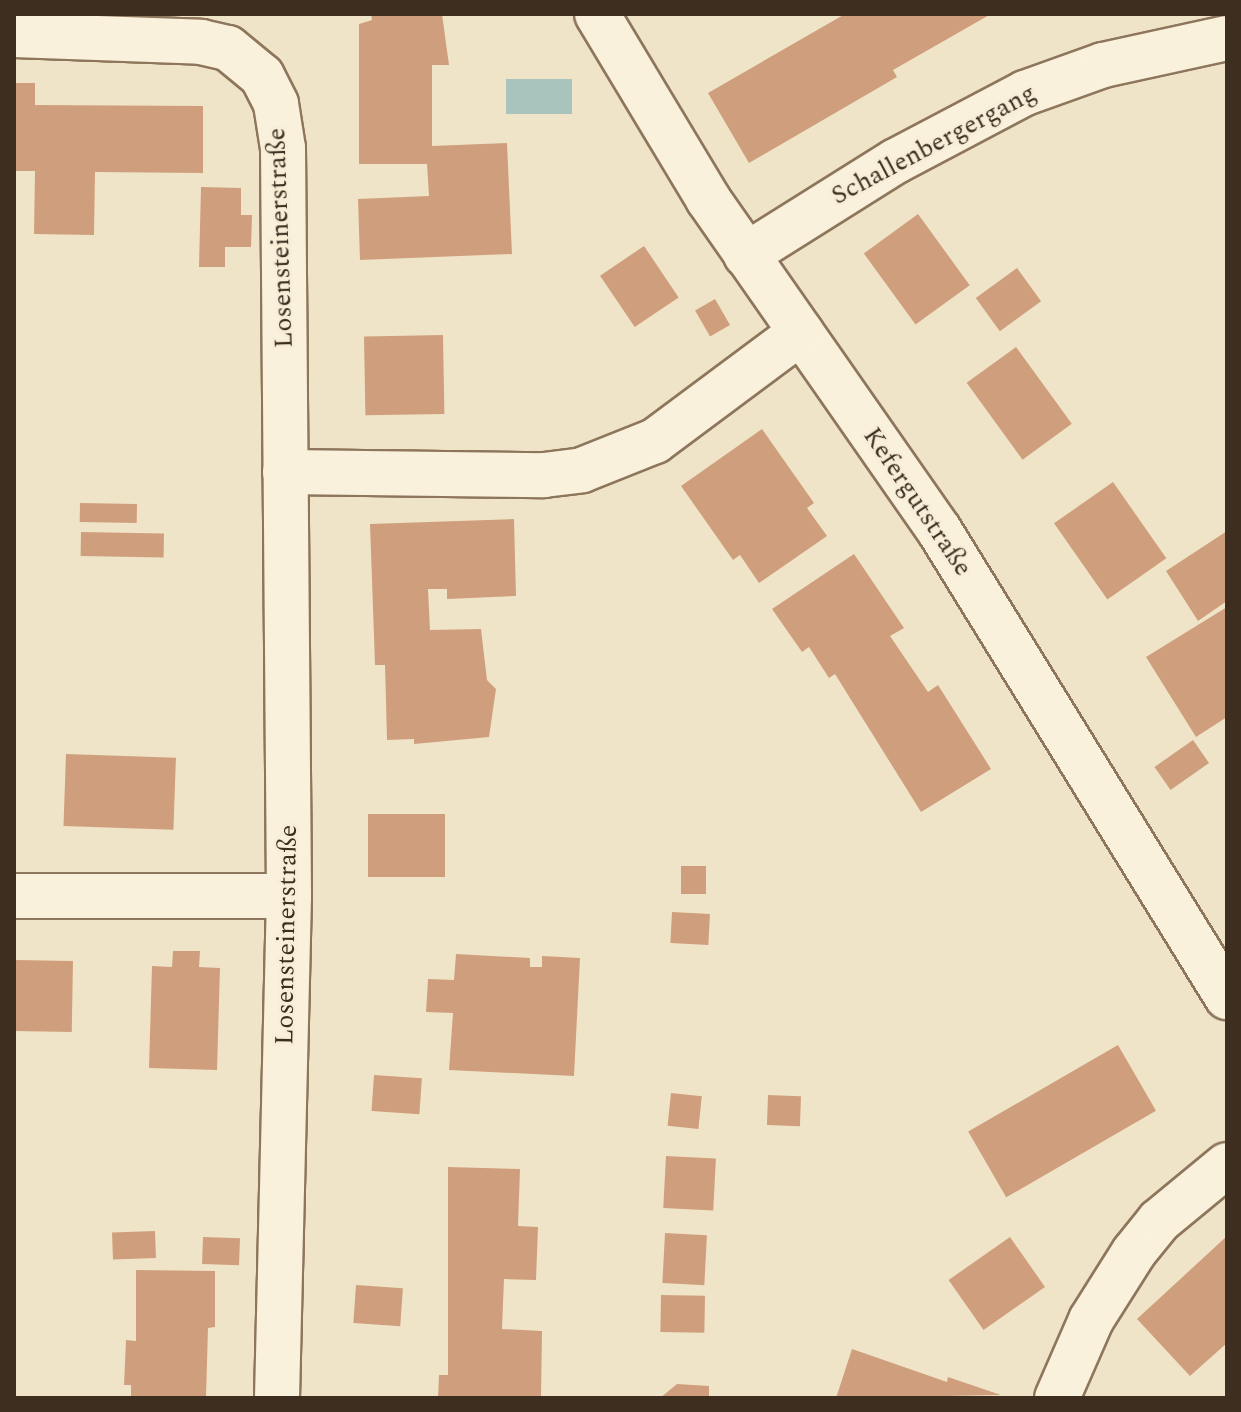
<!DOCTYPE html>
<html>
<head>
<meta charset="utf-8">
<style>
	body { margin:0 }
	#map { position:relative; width:1241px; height:1412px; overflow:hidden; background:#f0e4c8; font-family:Spectral,serif }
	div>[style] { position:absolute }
	.water>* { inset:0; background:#a9c4bc; transform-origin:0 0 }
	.building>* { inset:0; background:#cf9f7d; transform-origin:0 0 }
	.roads { filter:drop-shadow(2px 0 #8d765c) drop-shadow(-2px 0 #8d765c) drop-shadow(0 2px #8d765c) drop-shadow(0 -2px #8d765c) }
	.minor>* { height:44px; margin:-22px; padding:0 22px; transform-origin:22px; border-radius:22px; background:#faf1dc }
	span { translate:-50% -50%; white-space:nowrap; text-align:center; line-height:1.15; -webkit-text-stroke:6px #f7eed8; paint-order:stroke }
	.street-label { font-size:26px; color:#3d2e20 }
	.frame { position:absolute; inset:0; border:16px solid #3d2e20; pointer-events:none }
</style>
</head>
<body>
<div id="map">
	<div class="water">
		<i style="left:506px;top:79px;width:66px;height:35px"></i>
	</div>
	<div class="building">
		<i style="clip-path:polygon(371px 14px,442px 14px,449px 65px,432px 65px,432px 146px,507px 143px,512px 254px,360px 260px,358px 199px,429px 196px,427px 164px,359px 164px,359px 24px,372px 20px)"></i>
		<i style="clip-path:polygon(845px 14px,991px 14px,893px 70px,897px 77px,749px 163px,708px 93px)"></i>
		<i style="clip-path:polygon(14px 83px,35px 83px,35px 105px,203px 106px,203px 173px,95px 172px,94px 235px,34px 234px,35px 171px,14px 171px)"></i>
		<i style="clip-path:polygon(201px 187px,241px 188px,241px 215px,252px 215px,251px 247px,225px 247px,225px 267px,199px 267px)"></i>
		<i style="left:918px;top:214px;width:88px;height:67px;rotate:54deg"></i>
		<i style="left:644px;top:246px;width:62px;height:53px;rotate:56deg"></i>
		<i style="left:1017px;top:268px;width:41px;height:51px;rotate:54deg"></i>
		<i style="left:715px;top:299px;width:30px;height:23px;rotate:60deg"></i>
		<i style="left:443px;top:335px;width:79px;height:79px;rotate:89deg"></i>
		<i style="left:1016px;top:347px;width:95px;height:61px;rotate:54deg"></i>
		<i style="clip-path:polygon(762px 429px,814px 503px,807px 508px,827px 536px,759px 583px,740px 555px,733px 560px,681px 486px)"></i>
		<i style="left:1113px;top:482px;width:93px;height:72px;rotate:55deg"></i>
		<i style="left:80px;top:503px;width:57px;height:19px;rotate:1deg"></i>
		<i style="clip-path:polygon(514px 519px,516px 596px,447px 599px,447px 589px,428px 589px,430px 630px,481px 629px,487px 680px,496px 689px,489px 737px,414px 744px,414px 739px,387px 740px,385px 665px,375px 665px,370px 524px)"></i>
		<i style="clip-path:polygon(1227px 531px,1227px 601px,1198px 621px,1166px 571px)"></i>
		<i style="left:81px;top:532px;width:83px;height:24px;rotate:1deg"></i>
		<i style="clip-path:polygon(854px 554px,904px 628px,890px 636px,928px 692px,938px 685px,991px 769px,921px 812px,835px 674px,829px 678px,809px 647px,802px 652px,772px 609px)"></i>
		<i style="clip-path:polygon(1227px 607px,1227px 717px,1196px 737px,1146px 657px)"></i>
		<i style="left:1193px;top:740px;width:28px;height:47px;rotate:55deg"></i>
		<i style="left:66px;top:754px;width:110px;height:72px;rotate:2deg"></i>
		<i style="left:368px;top:814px;width:77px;height:63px"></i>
		<i style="left:681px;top:866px;width:25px;height:28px"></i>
		<i style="left:672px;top:912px;width:38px;height:31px;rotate:3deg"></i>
		<i style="clip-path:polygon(173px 951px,200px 951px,199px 967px,220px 968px,217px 1070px,149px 1068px,152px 966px,172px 967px)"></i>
		<i style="clip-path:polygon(456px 954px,530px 958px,530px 967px,542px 967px,542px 956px,580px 958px,574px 1076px,449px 1070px,453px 1013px,426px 1012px,428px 979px,454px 980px)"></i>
		<i style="left:14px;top:960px;width:59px;height:71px;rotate:1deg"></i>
		<i style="left:1118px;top:1045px;width:76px;height:173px;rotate:60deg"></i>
		<i style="left:374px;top:1075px;width:48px;height:36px;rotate:4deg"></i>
		<i style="left:671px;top:1093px;width:31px;height:33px;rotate:6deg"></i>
		<i style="left:768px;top:1095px;width:33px;height:30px;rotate:2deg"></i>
		<i style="left:666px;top:1156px;width:50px;height:52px;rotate:3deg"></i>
		<i style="clip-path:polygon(448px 1167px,520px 1169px,518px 1226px,538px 1227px,536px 1280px,504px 1279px,502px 1329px,542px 1331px,541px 1398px,438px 1398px,439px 1375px,448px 1375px)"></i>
		<i style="left:155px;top:1231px;width:27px;height:43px;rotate:88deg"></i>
		<i style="left:665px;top:1233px;width:42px;height:50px;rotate:3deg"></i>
		<i style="clip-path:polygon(1227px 1236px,1227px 1343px,1190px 1376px,1137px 1319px)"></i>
		<i style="left:203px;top:1237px;width:37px;height:27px;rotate:2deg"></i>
		<i style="left:1010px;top:1237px;width:61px;height:75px;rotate:55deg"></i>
		<i style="clip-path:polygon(136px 1270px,215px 1271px,215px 1327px,208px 1328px,206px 1398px,131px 1398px,131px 1385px,124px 1385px,126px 1340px,136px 1341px)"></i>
		<i style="left:356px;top:1285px;width:47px;height:38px;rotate:4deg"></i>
		<i style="left:661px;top:1295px;width:44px;height:37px;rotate:1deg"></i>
		<i style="clip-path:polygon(852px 1349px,947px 1382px,948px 1377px,1001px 1395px,836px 1398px)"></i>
		<i style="clip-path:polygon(677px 1384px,709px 1386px,709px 1398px,660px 1398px)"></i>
	</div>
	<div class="roads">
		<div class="minor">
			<i style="left:597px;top:14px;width:216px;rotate:59deg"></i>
			<i style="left:708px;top:199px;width:404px;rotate:55.1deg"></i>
			<i style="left:939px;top:530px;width:549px;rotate:58.34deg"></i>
			<i style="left:14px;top:35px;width:187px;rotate:2.1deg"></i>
			<i style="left:201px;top:42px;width:28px;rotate:13deg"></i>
			<i style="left:228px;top:48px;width:44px;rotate:39.5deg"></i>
			<i style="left:262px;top:76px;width:31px;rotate:63deg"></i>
			<i style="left:276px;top:104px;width:45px;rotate:81deg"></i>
			<i style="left:283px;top:148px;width:748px;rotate:89.54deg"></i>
			<i style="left:289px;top:896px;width:502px;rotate:91.37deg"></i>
			<i style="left:746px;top:255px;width:177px;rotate:-32.1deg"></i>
			<i style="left:896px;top:161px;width:146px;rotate:-27.8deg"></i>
			<i style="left:1025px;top:93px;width:83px;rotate:-19.7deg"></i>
			<i style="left:1103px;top:65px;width:127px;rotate:-12.3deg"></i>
			<i style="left:285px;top:472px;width:259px;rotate:0.7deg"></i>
			<i style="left:544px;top:475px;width:38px;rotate:-7deg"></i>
			<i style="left:582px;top:470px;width:79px;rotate:-21.7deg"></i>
			<i style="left:655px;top:441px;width:182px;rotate:-36.7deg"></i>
			<i style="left:14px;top:896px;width:275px"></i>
			<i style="left:1057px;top:1398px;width:85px;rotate:-66.4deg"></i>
			<i style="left:1091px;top:1320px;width:80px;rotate:-57.7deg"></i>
			<i style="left:1134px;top:1252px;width:40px;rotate:-51deg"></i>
			<i style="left:1159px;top:1221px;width:88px;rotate:-39.5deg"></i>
		</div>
	</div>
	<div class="street-label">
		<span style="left:934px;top:145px;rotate:-28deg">Schallenbergergang</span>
		<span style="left:281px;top:238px;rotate:-92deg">Losensteinerstraße</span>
		<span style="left:917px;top:502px;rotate:56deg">Kefergutstraße</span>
		<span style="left:287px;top:935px;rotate:-89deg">Losensteinerstraße</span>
	</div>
	<div class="frame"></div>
</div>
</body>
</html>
